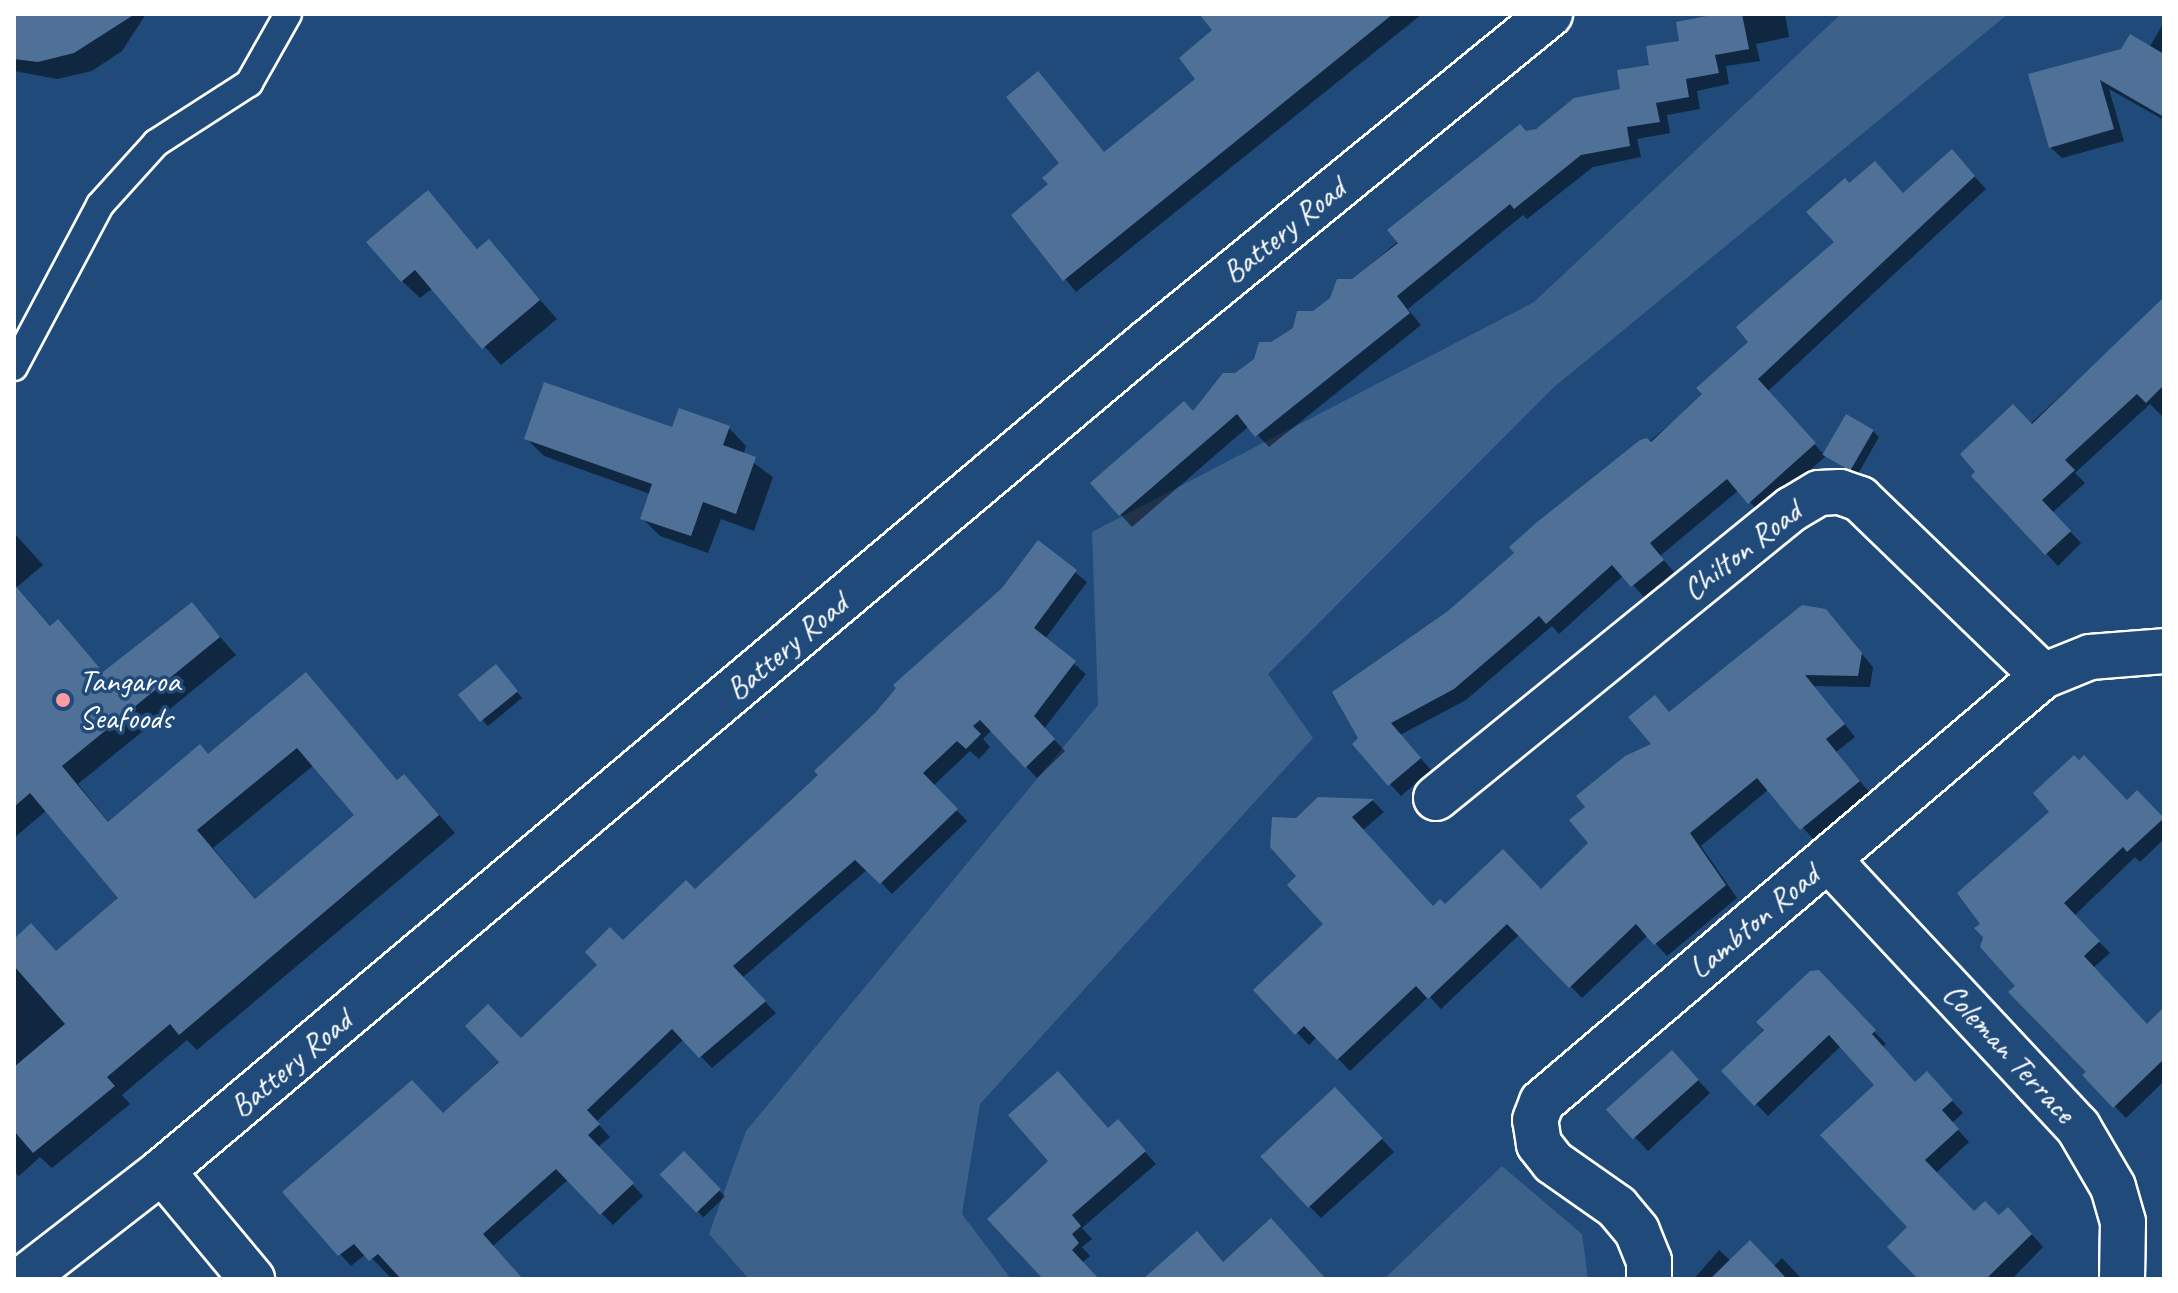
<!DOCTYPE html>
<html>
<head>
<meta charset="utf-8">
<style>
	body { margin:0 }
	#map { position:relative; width:2178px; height:1293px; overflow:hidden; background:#1f4a7a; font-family:Caveat,sans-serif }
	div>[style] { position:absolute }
	.green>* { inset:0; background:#3c618b }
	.shadow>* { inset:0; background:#0007; transform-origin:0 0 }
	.building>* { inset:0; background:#507197; transform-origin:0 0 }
	.roads { filter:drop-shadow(2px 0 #fff) drop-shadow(-2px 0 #fff) drop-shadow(0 2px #fff) drop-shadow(0 -2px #fff) }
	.lane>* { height:26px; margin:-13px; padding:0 13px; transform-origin:13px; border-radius:13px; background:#1f4a7a }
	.street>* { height:44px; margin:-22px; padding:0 22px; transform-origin:22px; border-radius:22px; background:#1f4a7a }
	.secondary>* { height:44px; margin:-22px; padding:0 22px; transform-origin:22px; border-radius:22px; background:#1f4a7a }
	.dots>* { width:22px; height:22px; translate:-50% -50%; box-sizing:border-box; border:4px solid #1f4a7a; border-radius:50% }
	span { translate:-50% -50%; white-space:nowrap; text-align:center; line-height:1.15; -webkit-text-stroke:7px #1f4a7a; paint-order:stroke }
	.street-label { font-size:32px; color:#fff }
	.poi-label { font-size:32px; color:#fff }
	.left { translate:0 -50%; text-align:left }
	.frame { position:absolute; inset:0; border:16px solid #fff; pointer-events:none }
</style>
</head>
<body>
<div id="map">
	<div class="green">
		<i style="clip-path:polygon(1841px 14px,2008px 14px,1553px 388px,1268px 674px,1313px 738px,980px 1104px,962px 1214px,1011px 1279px,749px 1279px,709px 1234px,746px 1131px,1098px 705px,1092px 532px,1534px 302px)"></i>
		<i style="clip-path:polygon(1502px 1166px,1582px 1234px,1588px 1279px,1384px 1279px)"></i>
	</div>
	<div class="shadow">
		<i style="clip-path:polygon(14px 14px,146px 14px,122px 51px,92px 71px,57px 79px,14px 71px)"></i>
		<i style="clip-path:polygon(1248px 14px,1422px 14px,1076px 292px,1014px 215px,1051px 184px,1062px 163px,1038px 74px,1105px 154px,1198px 79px)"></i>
		<i style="clip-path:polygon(1710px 14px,1785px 14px,1789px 37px,1756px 44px,1760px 61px,1726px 66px,1729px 84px,1697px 91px,1700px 109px,1667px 115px,1670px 133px,1637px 139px,1641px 157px,1593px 167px,1527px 219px,1523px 215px,1408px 309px,1421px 325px,1269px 447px,1249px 426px,1132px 527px,1092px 483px,1194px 414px,1526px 133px,1622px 91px)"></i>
		<i style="clip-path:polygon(2164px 22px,2164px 120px,2109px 89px,2124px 141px,2062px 158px,2050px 147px,2031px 75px,2149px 48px)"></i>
		<i style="clip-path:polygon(1963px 164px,1986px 189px,1768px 391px,1825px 456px,1873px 431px,1879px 437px,1858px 474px,1827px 455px,1761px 514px,1739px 490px,1660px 556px,1674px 572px,1644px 597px,1624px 575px,1559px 634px,1552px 626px,1466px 700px,1400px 735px,1431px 770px,1401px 796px,1354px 744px,1450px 612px,1705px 394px,1836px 242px,1850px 185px,1903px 195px)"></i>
		<i style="clip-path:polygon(428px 192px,479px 251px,489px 242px,557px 319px,501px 365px,433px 288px,420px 298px,402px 281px)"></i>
		<i style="clip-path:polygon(2164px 300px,2164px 418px,2150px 404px,2075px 473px,2085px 483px,2052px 513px,2081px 543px,2058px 566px,1974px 476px)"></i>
		<i style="clip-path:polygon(729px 428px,746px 446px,743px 455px,773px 477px,754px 531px,721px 519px,708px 553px,660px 536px,642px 518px,650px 494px,544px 456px,526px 438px)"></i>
		<i style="clip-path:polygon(evenodd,14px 533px,43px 565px,17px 587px,52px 628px,58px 622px,104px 673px,191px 604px,236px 655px,78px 784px,109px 823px,209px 756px,322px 692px,398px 781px,421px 794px,455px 833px,197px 1050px,187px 1040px,122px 1095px,130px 1104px,52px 1168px,40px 1157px,19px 1176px,14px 1172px,14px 942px,57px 953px,121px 898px,47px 810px,14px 838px,14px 533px,314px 765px,357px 816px,257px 901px,213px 848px,314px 765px)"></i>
		<i style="clip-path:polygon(1038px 543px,1087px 582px,1045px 639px,1086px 674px,1044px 729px,1065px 751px,1037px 778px,992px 730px,983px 739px,990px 747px,979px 759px,970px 751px,933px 786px,967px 821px,892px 894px,868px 869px,742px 978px,776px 1013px,712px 1068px,684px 1039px,596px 1122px,610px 1137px,598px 1147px,643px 1196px,613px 1225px,569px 1179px,493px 1246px,522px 1279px,392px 1279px,367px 1253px,351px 1266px,285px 1192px,443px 1115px,623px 942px,695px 892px,821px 775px,1004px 589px)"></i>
		<i style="clip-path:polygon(1825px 611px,1873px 667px,1870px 687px,1814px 686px,1855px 737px,1836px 752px,1870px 793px,1814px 840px,1769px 789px,1701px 846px,1737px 898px,1667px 956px,1648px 935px,1582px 998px,1520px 934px,1441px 1009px,1429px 996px,1350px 1071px,1317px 1037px,1309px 1045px,1256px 990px,1326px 924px,1299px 877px,1297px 820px,1319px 799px,1373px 801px,1384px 812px,1363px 830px,1433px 908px,1541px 892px,1590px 843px,1670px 713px)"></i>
		<i style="clip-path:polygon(501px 672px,522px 698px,488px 726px,461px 696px)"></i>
		<i style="clip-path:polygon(2137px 793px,2164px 821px,2164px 839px,2140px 862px,2135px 857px,2074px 916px,2110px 953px,2093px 968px,2148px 1027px,2164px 1034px,2164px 1081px,2126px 1118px,2085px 1075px,2089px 1072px,1981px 941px)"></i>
		<i style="clip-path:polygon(1818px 972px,1886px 1044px,1882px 1047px,1916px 1084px,1939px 1086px,1963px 1113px,1952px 1123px,1969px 1142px,1936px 1173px,1975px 1213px,2020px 1221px,2043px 1247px,2012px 1279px,1921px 1279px,1877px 1085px,1841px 1046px,1768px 1116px,1724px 1071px)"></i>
		<i style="clip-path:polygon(1684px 1065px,1710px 1093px,1648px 1151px,1608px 1109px)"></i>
		<i style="clip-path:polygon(1346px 1101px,1394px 1152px,1321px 1218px,1309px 1206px)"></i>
		<i style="clip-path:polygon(1108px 1130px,1129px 1134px,1156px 1164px,1082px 1228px,1092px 1239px,1082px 1247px,1090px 1256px,1082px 1263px,1097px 1279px,1046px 1279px,1051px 1161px)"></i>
		<i style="left:684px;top:1154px;width:59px;height:30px;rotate:46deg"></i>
		<i style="clip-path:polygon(1719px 1250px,1731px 1261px,1773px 1267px,1782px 1258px,1802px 1279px,1694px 1279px)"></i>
	</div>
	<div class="building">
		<i style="clip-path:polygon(14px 14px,135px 14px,74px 53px,38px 62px,14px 59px)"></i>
		<i style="clip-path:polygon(1199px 14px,1393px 14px,1063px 281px,1011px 215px,1048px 184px,1042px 178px,1059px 163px,1006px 97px,1038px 71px,1104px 152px,1195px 79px,1179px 58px,1212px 30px)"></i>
		<i style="clip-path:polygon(1717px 14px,1742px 14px,1749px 49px,1715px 55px,1719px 73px,1686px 79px,1689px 97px,1656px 103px,1660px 122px,1627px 127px,1630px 146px,1581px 155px,1514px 209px,1510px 204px,1397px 296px,1410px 313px,1255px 437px,1237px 414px,1119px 516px,1090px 483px,1184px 401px,1193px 411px,1223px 373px,1235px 373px,1254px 359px,1259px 342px,1271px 342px,1293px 328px,1297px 311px,1313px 311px,1330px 298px,1337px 279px,1352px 279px,1398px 243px,1387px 230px,1520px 124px,1526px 131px,1536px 129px,1574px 98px,1620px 89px,1617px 70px,1649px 65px,1646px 46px,1679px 41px,1676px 22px)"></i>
		<i style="clip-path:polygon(2130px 34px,2164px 54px,2164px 117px,2100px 80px,2114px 129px,2049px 148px,2028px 74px,2121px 49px)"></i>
		<i style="clip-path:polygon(1952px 149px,1975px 176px,1758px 379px,1816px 443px,1748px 504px,1727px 479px,1650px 543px,1664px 560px,1631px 587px,1612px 565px,1546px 624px,1539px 616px,1454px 689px,1391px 723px,1421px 758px,1388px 786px,1352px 744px,1358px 738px,1332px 692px,1448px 611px,1514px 553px,1509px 547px,1536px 523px,1640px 440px,1647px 438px,1651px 442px,1702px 394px,1696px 388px,1748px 342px,1736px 327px,1834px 242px,1806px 212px,1845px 178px,1849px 183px,1875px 161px,1903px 193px)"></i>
		<i style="clip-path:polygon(428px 190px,477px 249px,489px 239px,540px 300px,482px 349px,415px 270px,401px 282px,366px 242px)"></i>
		<i style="clip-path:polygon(2164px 297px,2164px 385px,2146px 403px,2137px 394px,2065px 460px,2075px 470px,2042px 500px,2071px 531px,2045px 555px,1971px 476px,1975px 472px,1960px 454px,2013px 404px,2032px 424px)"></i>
		<i style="clip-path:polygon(544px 382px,672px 427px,679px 408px,730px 426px,723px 445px,756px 457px,736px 514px,703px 502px,691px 536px,640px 519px,652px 484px,524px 439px)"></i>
		<i style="left:1846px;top:414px;width:32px;height:47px;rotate:30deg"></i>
		<i style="clip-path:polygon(1038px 540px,1077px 570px,1034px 628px,1076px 661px,1034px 716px,1055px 739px,1025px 768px,980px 720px,973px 726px,981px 734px,966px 749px,957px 741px,923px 773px,958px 809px,880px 884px,855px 860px,733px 966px,766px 1001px,699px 1058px,672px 1029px,587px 1110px,600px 1124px,588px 1135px,634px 1183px,600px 1215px,556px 1169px,483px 1234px,523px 1279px,401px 1279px,378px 1254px,369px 1261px,354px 1244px,338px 1256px,282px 1192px,412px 1080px,443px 1113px,499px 1062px,465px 1026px,488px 1004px,521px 1038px,597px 965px,585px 952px,610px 927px,623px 940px,686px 880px,695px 889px,818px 775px,814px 771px,876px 712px,896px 688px,893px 685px,1002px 588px)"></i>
		<i style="clip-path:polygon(evenodd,14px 584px,50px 626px,58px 619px,103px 672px,192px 602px,220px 637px,62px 766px,108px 822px,200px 744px,208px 754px,306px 672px,397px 780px,404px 774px,439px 815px,179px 1035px,170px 1024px,107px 1077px,115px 1086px,33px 1153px,14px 1131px,14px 1067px,65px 1024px,14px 966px,14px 939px,31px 923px,56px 951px,118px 898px,30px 793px,14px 807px,14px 584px,297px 748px,354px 815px,255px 899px,197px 830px,297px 748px)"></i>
		<i style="clip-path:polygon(1802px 605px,1826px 609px,1862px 653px,1858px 676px,1805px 675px,1845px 724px,1826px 739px,1860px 781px,1800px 830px,1757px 778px,1690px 833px,1726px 885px,1654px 945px,1636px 924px,1569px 988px,1507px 924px,1428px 999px,1416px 986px,1337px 1060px,1304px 1026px,1295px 1035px,1253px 990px,1323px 924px,1287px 885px,1296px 876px,1270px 847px,1272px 817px,1296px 818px,1318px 797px,1374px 799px,1352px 817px,1433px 906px,1440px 899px,1445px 904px,1503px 849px,1541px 889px,1588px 843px,1569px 820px,1585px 807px,1576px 796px,1625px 756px,1651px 744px,1628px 717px,1655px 695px,1669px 712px)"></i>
		<i style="left:496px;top:664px;width:35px;height:49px;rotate:51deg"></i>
		<i style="clip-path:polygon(2074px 755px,2079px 760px,2084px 755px,2127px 800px,2137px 790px,2164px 818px,2127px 852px,2123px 847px,2064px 903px,2100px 941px,2084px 956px,2147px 1024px,2164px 1007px,2164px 1059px,2113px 1108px,2082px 1075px,2086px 1072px,2008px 992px,2015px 986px,1980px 947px,1983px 937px,1974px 928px,1980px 924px,1957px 893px,2049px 812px,2033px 793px)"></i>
		<i style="clip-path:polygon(1819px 970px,1876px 1030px,1872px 1034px,1915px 1082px,1927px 1071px,1953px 1100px,1942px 1110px,1959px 1129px,1925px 1160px,1974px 1211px,1985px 1201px,1999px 1215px,2008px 1207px,2032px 1234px,1986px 1279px,1918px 1279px,1887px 1247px,1907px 1227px,1820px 1135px,1874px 1085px,1829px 1035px,1754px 1106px,1721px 1071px,1764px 1030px,1756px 1022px,1810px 971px)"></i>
		<i style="left:1672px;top:1050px;width:40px;height:89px;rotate:48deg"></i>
		<i style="clip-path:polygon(1058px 1071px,1108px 1128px,1118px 1119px,1146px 1151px,1072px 1215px,1081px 1226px,1072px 1234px,1079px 1243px,1072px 1250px,1099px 1279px,1043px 1279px,987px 1219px,1048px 1161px,1008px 1115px)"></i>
		<i style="left:1335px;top:1087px;width:70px;height:102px;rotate:47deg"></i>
		<i style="left:684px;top:1151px;width:53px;height:34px;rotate:46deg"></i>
		<i style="clip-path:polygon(1271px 1218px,1326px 1279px,1143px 1279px,1197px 1231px,1223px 1262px)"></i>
		<i style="clip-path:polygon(1750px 1240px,1787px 1279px,1710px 1279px)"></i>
	</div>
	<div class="roads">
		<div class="lane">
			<i style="left:14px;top:367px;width:183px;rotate:-62deg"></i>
			<i style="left:100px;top:205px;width:84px;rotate:-47.9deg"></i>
			<i style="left:156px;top:143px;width:111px;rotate:-32.8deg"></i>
			<i style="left:249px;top:83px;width:79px;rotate:-60.5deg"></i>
		</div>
		<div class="street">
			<i style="left:1436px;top:798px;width:459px;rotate:-39.1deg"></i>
			<i style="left:1792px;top:509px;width:31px;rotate:-31deg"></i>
			<i style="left:1819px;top:493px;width:21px;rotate:-3deg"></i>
			<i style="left:1840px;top:492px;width:21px;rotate:19deg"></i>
			<i style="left:1860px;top:499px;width:255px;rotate:44deg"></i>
			<i style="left:1828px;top:859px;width:367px;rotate:47deg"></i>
			<i style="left:2078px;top:1127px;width:69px;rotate:59.7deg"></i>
			<i style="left:2113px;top:1187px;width:36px;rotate:74deg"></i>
			<i style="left:2123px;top:1222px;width:57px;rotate:91deg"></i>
			<i style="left:162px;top:1171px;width:141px;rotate:50.2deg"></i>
			<i style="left:1649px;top:1279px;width:18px;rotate:-90deg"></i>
			<i style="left:1649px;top:1261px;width:32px;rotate:-112deg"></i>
			<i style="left:1637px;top:1231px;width:31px;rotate:-130deg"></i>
			<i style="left:1617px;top:1207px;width:78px;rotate:-144.9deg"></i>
			<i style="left:1553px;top:1162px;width:23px;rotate:-128deg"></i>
			<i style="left:1539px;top:1144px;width:24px;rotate:-99deg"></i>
			<i style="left:1535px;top:1120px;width:19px;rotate:-69deg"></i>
			<i style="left:1542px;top:1102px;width:658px;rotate:-40.37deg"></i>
			<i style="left:2043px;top:676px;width:51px;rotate:-22deg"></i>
			<i style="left:2090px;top:657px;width:74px;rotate:-4.6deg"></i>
		</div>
		<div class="secondary">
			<i style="left:23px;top:1279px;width:176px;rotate:-37.8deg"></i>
			<i style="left:162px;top:1171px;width:1288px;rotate:-40.06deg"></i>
			<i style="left:1148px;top:342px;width:519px;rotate:-39.21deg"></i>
		</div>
	</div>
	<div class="dots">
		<i style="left:63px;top:700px;background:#ff9aa2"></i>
	</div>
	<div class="street-label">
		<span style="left:1284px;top:231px;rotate:-39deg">Battery Road</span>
		<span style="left:1742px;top:551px;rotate:-38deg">Chilton Road</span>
		<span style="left:787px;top:647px;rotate:-40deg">Battery Road</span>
		<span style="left:1754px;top:922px;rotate:-40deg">Lambton Road</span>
		<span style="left:2009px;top:1053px;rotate:47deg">Coleman Terrace</span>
		<span style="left:291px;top:1064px;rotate:-40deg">Battery Road</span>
	</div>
	<div class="poi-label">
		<span class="left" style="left:79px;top:700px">Tangaroa<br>Seafoods</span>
	</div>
	<div class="frame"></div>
</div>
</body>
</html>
